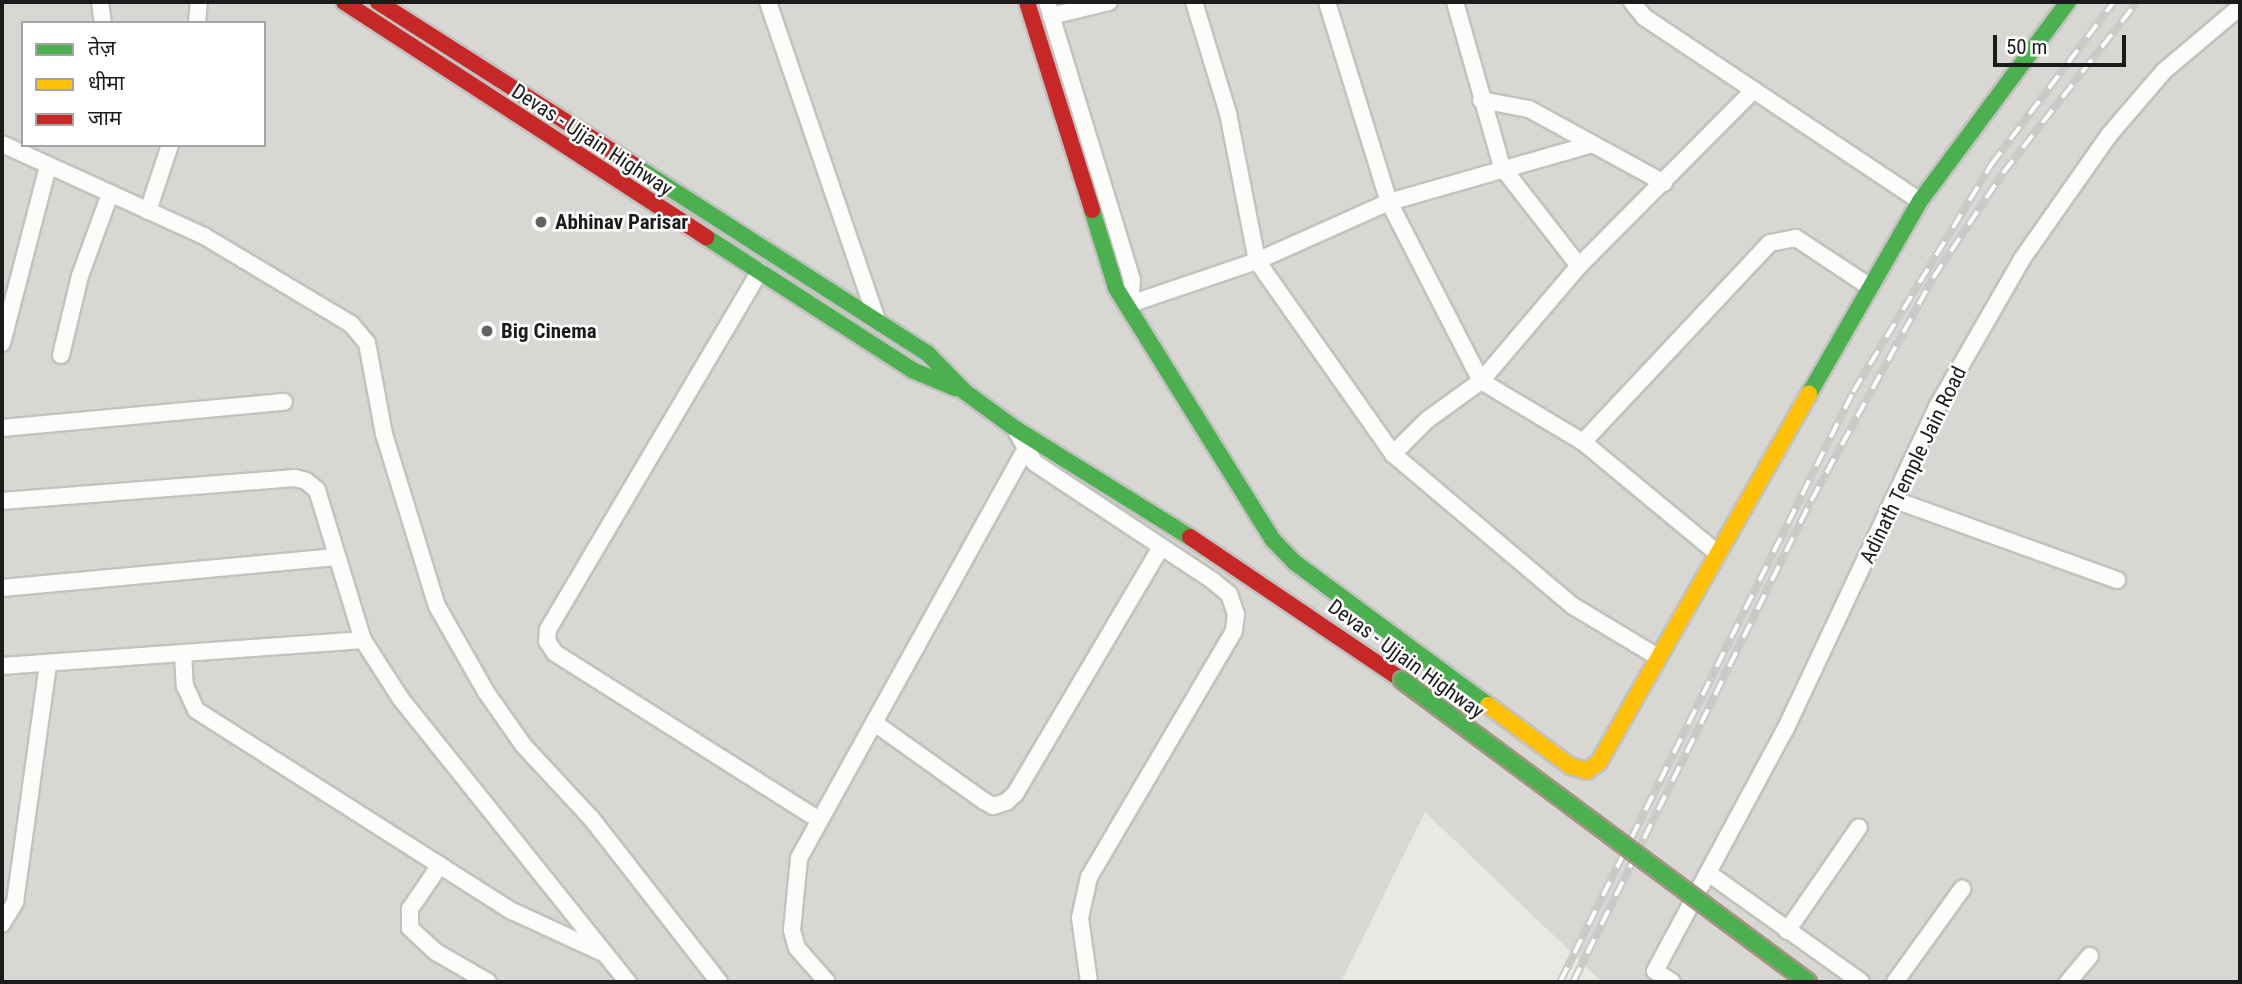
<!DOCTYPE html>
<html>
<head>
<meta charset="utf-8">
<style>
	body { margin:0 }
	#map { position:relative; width:2242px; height:984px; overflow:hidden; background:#eae8e2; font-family:"Roboto Condensed","Noto Sans Devanagari",sans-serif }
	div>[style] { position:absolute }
	.residential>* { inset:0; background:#d9d7d4 }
	.roads { filter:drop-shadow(2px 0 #c2c2bf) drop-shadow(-2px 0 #c2c2bf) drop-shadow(0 2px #c2c2bf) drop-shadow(0 -2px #c2c2bf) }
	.street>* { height:16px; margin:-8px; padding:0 8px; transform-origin:8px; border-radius:8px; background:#fcfcfb }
	.fast>* { height:16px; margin:-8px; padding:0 8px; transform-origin:8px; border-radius:8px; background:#4caf50 }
	.slow>* { height:16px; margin:-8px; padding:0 8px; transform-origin:8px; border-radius:8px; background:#ffc107 }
	.jam>* { height:16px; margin:-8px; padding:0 8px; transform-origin:8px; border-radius:8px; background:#c62828 }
	.rail>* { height:8px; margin-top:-4px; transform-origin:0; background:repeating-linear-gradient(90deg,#fff 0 16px,#c9c9c8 0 32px); box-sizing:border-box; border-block:2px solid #c9c9c8 }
	.bridges { filter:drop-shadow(2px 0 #a09680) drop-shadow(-2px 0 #a09680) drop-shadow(0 2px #a09680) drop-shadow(0 -2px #a09680) }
	.fast-bridge>* { height:16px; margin:-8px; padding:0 8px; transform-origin:8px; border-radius:8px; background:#4caf50 }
	.dots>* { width:19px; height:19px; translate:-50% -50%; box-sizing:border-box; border:4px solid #fff; border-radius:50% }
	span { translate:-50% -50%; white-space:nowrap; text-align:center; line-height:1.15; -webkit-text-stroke:5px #fff; paint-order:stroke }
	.street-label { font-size:21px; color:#1b1b1b }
	.poi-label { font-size:21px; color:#1b1b1b; font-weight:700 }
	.left { translate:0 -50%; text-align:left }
	.frame { position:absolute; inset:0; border:4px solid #1b1b1b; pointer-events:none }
	.legend { position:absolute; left:21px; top:21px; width:245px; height:126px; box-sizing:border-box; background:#fff; border:2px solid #a4a4a4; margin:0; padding:9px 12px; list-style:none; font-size:21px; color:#1b1b1b }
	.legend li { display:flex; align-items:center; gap:14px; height:35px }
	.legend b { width:35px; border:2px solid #a4a4a4 }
	.scale { position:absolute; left:1993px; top:35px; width:133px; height:32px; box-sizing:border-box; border:4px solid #1b1b1b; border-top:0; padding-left:9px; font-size:21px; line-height:24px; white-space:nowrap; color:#1b1b1b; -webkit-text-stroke:5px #fff; paint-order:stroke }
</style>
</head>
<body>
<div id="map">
	<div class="residential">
		<i style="clip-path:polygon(evenodd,2px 2px,2240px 2px,2240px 982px,1602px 982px,1425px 812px,1341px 982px,2px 982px,2px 2px,23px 23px,264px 23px,264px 145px,23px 145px,23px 23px)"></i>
	</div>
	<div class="roads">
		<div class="street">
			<i style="left:100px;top:2px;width:21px;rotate:82deg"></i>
			<i style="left:768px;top:2px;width:336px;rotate:71.1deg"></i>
			<i style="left:1047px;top:2px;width:291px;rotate:73deg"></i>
			<i style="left:1132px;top:280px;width:24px;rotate:95deg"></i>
			<i style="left:1130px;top:304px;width:134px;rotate:-18.7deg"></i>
			<i style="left:1257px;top:261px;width:145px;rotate:-24.1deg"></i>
			<i style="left:1389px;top:202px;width:211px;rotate:-15.9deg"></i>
			<i style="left:1194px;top:2px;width:116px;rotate:73deg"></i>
			<i style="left:1228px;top:113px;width:151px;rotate:78.9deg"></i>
			<i style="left:1257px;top:261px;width:236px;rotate:54.8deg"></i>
			<i style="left:1393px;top:454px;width:236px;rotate:40.2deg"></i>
			<i style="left:1573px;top:606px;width:99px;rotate:31deg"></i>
			<i style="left:1327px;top:2px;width:209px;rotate:72.8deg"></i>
			<i style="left:1389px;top:202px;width:201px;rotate:62.8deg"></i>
			<i style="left:1481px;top:381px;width:119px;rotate:30.9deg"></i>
			<i style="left:1583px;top:442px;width:174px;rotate:39.6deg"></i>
			<i style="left:1455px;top:2px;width:172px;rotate:74.1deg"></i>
			<i style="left:1502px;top:167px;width:125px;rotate:52.1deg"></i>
			<i style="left:1632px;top:2px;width:19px;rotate:51deg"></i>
			<i style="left:1644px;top:17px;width:332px;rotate:33.7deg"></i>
			<i style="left:1051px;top:16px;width:60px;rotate:-13.6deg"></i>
			<i style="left:197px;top:23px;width:21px;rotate:-85deg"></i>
			<i style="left:1481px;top:100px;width:49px;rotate:10.6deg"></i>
			<i style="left:1529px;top:109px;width:154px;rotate:28.7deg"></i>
			<i style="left:2px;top:144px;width:222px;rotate:24.5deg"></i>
			<i style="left:204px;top:236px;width:171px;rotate:30.9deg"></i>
			<i style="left:351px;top:324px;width:25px;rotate:50deg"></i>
			<i style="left:367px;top:343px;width:93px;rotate:79.4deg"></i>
			<i style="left:384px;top:434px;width:180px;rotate:72.9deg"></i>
			<i style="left:437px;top:606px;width:99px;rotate:60.3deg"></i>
			<i style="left:486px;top:692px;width:66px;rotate:54.9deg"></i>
			<i style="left:524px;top:746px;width:98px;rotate:47.1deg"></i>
			<i style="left:591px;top:818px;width:208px;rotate:52deg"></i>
			<i style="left:148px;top:211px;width:70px;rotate:-71.6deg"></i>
			<i style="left:760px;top:271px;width:417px;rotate:120.6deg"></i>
			<i style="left:548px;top:630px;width:11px;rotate:95deg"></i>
			<i style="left:547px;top:641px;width:14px;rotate:56deg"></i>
			<i style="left:555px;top:653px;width:312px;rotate:32.3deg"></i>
			<i style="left:2px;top:343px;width:183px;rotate:-75.4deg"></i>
			<i style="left:61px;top:355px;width:81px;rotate:-76.5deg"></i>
			<i style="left:80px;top:276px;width:87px;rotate:-69.9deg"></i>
			<i style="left:2px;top:428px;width:283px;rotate:-5.3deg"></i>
			<i style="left:1015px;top:429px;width:39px;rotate:60deg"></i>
			<i style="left:1035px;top:463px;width:214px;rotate:33.5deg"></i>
			<i style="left:1213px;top:581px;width:21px;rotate:39deg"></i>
			<i style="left:1229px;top:594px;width:21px;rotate:71deg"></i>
			<i style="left:1236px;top:614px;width:17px;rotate:97deg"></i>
			<i style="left:1234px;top:631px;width:286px;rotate:120.5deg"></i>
			<i style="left:1089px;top:877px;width:42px;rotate:102.4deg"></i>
			<i style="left:1080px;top:918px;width:65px;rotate:82deg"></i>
			<i style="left:1583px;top:442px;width:273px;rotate:-46.8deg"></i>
			<i style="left:1770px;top:243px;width:26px;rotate:-11deg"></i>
			<i style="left:1796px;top:238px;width:89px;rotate:33.5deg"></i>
			<i style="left:1393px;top:454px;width:48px;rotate:-45deg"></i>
			<i style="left:1427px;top:420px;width:67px;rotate:-35.8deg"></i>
			<i style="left:1481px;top:381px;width:151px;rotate:-49.6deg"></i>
			<i style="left:1579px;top:266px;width:248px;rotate:-45.2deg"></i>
			<i style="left:1895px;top:500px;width:236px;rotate:19.8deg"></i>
			<i style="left:2px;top:501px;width:294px;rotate:-4.5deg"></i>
			<i style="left:295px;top:478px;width:11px;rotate:15deg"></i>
			<i style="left:306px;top:481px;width:14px;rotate:39deg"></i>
			<i style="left:317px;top:490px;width:157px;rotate:73deg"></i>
			<i style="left:363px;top:640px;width:70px;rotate:57.2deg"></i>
			<i style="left:401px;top:699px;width:363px;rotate:51.3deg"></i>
			<i style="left:2px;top:588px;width:336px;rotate:-5.3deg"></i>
			<i style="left:183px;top:653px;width:33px;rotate:87deg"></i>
			<i style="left:185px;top:686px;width:26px;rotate:65deg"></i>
			<i style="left:196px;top:710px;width:375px;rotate:32.5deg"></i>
			<i style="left:512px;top:911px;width:98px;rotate:24.7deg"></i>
			<i style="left:2px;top:666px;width:362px;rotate:-4.1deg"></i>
			<i style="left:876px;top:724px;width:133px;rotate:35.5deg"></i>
			<i style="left:984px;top:801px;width:10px;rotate:29deg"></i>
			<i style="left:993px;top:806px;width:14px;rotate:-17deg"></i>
			<i style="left:1006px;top:802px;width:12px;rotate:-42deg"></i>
			<i style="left:1015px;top:794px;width:287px;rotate:-59.4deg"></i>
			<i style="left:440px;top:865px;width:53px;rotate:124.3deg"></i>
			<i style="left:410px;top:909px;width:19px;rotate:90deg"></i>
			<i style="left:410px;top:928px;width:35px;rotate:43deg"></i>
			<i style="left:436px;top:952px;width:60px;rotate:30deg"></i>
			<i style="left:1711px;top:875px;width:184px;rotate:35.5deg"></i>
			<i style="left:2px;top:924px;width:26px;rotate:-59deg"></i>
			<i style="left:15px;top:902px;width:241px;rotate:-82.1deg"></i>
			<i style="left:1787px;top:931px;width:126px;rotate:-55.3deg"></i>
			<i style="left:827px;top:982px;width:45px;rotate:-131.4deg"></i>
			<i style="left:797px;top:948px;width:19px;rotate:-106deg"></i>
			<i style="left:792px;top:930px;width:72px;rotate:-84.4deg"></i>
			<i style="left:799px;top:858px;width:466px;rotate:-61deg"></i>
			<i style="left:1672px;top:982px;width:20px;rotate:-147deg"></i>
			<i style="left:1655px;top:971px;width:276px;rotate:-61.7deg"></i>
			<i style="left:1786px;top:728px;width:355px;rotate:-64.8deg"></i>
			<i style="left:1937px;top:407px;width:171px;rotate:-60.1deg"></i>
			<i style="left:2022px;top:259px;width:151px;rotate:-54.9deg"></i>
			<i style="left:2109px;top:135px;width:84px;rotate:-49.3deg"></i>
			<i style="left:2164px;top:71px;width:99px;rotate:-40.1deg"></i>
			<i style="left:1895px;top:982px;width:115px;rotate:-54.2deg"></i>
			<i style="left:2068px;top:982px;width:34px;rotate:-50deg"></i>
		</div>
		<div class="fast">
			<i style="left:637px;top:167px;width:345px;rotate:32.7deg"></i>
			<i style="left:927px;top:353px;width:54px;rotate:45.7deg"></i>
			<i style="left:965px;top:392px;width:59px;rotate:36.1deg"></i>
			<i style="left:1013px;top:427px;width:208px;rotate:31.9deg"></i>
			<i style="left:1092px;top:210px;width:82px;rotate:72.9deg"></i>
			<i style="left:1116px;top:288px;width:296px;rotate:58.1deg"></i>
			<i style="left:1272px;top:539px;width:32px;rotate:46deg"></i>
			<i style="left:1294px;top:562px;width:241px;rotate:36.4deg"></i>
			<i style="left:706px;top:237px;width:245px;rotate:32.8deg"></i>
			<i style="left:912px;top:370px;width:47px;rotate:22.7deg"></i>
			<i style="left:1809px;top:394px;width:223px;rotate:-60.1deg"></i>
			<i style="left:1920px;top:201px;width:248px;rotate:-53.4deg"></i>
		</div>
		<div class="slow">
			<i style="left:1488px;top:705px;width:102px;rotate:36.6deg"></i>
			<i style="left:1570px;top:766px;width:18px;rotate:16deg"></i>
			<i style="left:1587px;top:771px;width:15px;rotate:-37deg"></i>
			<i style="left:1599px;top:762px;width:424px;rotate:-60.3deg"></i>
		</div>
		<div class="jam">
			<i style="left:344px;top:2px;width:432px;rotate:33deg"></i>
			<i style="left:378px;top:2px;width:307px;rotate:32.5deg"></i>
			<i style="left:1027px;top:2px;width:218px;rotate:72.6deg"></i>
			<i style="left:1190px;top:537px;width:256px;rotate:34deg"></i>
		</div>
	</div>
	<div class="rail">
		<i style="left:1560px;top:982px;width:659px;rotate:-63.59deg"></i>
		<i style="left:1853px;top:392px;width:266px;rotate:-58.7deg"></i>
		<i style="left:1991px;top:165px;width:204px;rotate:-53deg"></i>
		<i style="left:1573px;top:982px;width:537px;rotate:-63.67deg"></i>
		<i style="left:1811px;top:501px;width:254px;rotate:-61.3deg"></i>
		<i style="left:1933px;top:278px;width:126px;rotate:-56.3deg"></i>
		<i style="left:2003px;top:173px;width:217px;rotate:-51.9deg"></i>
	</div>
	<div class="bridges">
		<div class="fast-bridge">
			<i style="left:1402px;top:680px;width:506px;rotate:36.64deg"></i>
		</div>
	</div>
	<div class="dots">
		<i style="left:541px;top:222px;background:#636361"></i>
		<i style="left:487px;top:331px;background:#636361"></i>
	</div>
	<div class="street-label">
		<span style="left:592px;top:140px;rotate:33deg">Devas - Ujjain Highway</span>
		<span style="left:1913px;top:465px;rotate:-64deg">Adinath Temple Jain Road</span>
		<span style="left:1406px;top:659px;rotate:36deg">Devas - Ujjain Highway</span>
	</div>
	<div class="poi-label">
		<span class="left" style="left:555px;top:222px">Abhinav Parisar</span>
		<span class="left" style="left:501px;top:331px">Big Cinema</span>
	</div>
	<div class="frame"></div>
	<ul class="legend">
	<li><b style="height:9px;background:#4caf50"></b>तेज़</li>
	<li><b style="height:9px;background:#ffc107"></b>धीमा</li>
	<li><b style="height:9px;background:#c62828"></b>जाम</li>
	</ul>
	<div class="scale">50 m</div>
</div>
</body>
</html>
